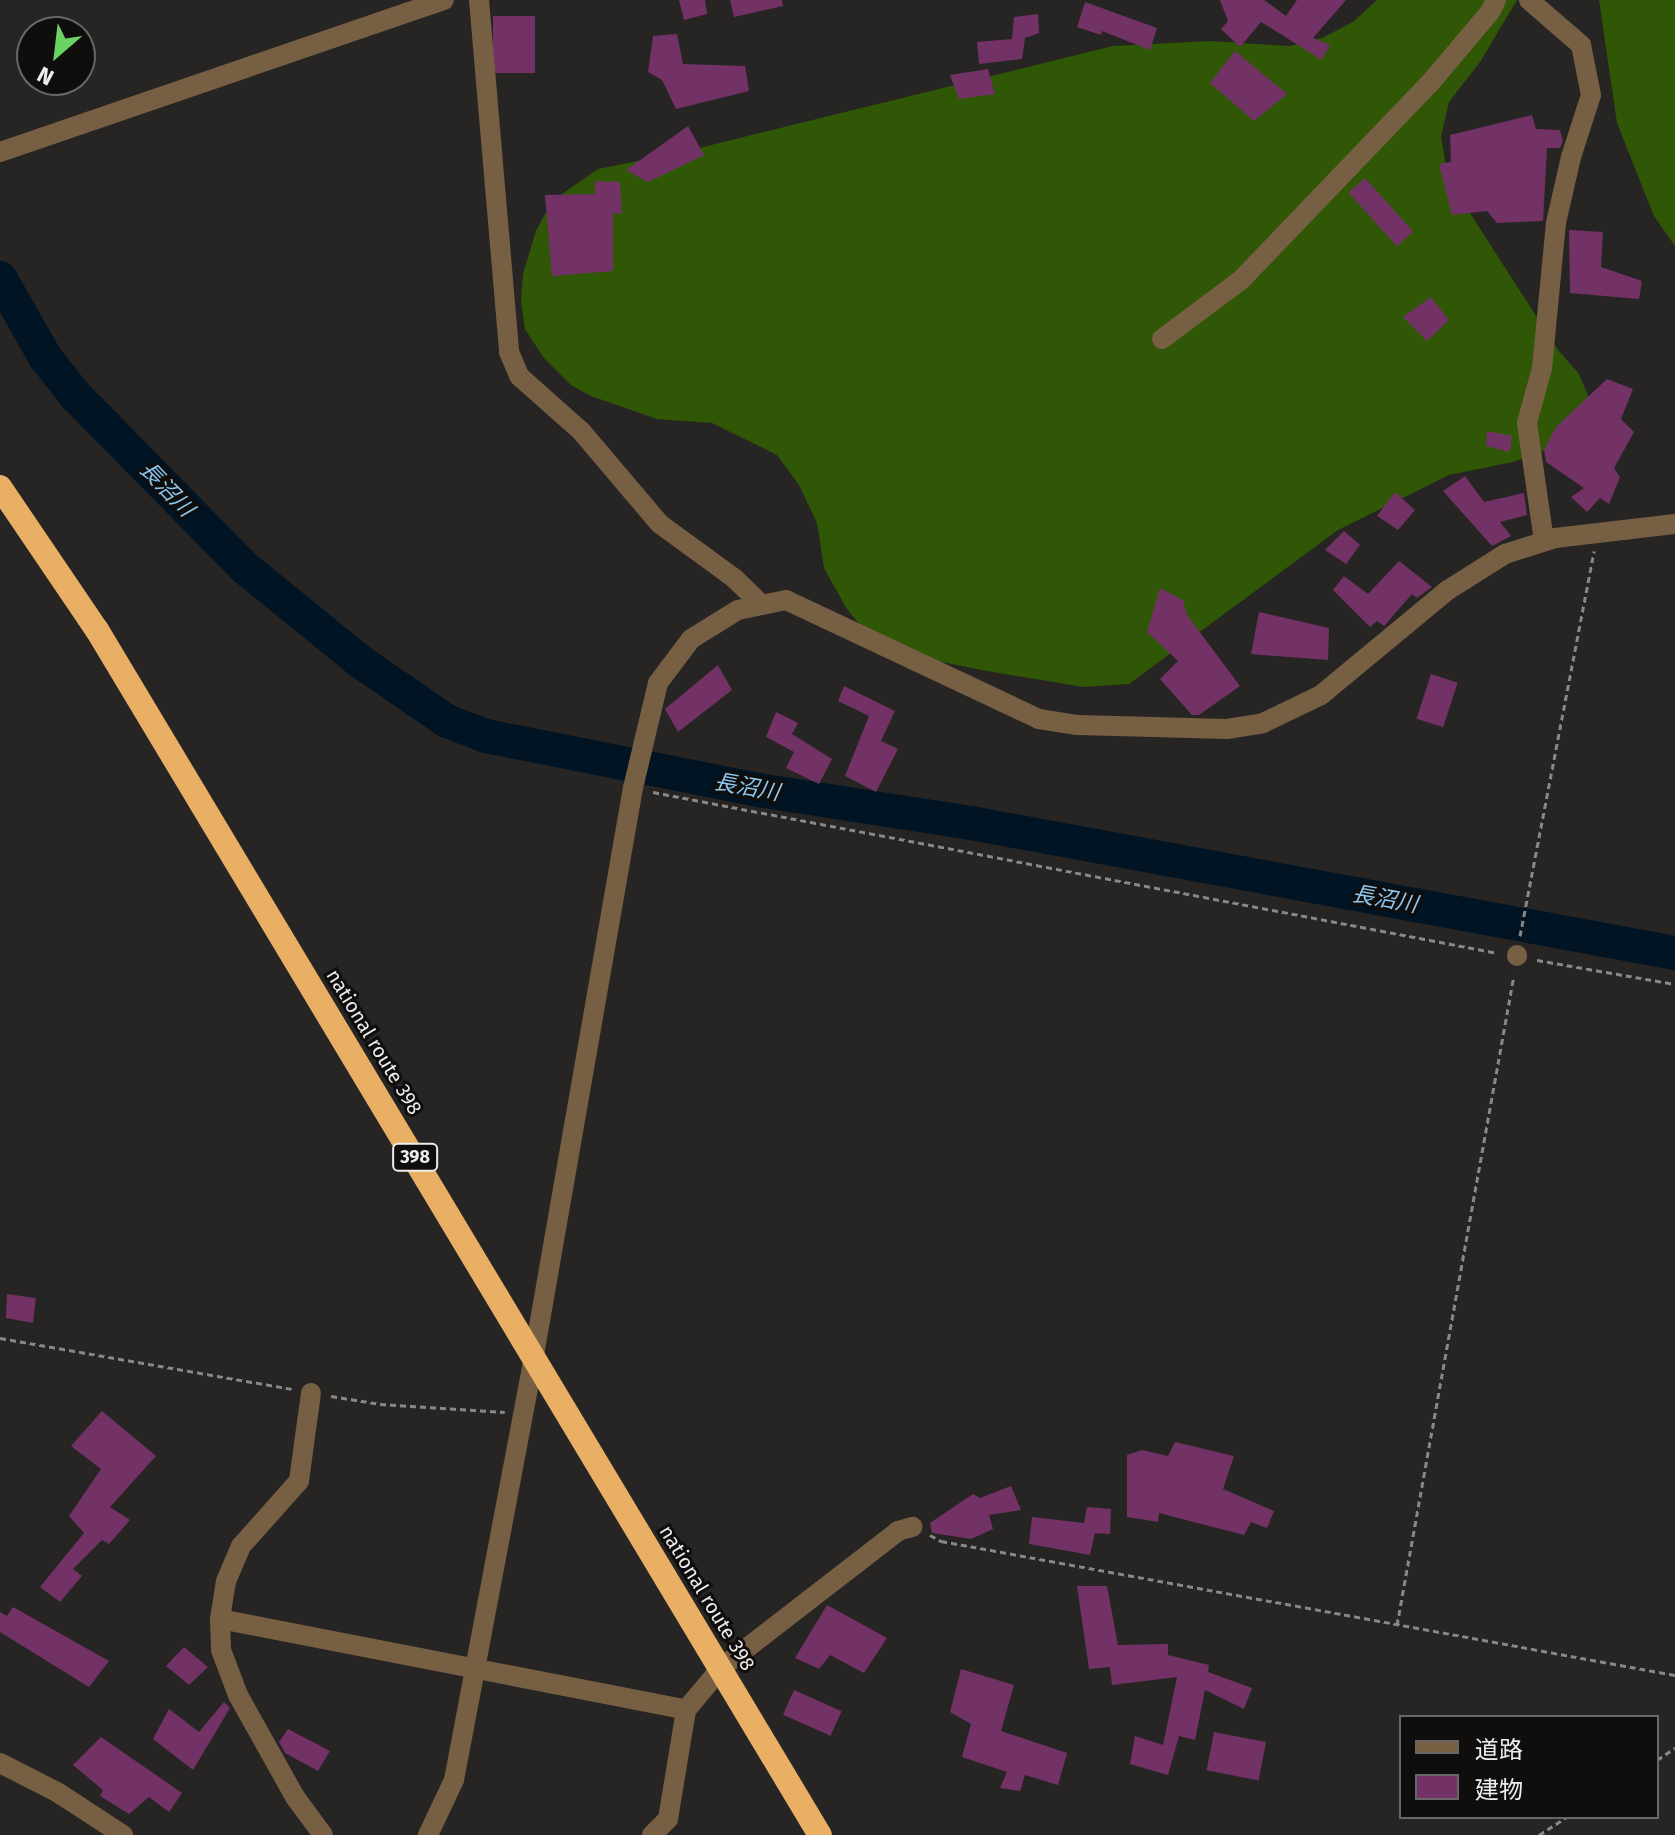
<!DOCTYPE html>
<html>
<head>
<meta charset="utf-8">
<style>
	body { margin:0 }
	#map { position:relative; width:1675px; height:1835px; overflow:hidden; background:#272523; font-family:"Fira Sans","Noto Sans JP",sans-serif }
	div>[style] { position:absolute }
	.forest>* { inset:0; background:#305706 }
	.river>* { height:34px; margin:-17px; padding:0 17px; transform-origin:17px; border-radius:17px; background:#001424 }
	.building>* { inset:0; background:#723265; transform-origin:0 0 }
	.path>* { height:3px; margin-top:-1.5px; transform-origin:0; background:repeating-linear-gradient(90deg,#8a8886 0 6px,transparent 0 10px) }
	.minor>* { height:20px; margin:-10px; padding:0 10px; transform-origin:10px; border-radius:10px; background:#775f44 }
	.highway>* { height:24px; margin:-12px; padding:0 12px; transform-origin:12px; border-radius:12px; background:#e9af65 }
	span { translate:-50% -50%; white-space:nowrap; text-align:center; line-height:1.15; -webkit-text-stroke:6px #0f0e0d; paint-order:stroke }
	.shield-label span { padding:2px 6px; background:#0f0e0d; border:2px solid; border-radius:6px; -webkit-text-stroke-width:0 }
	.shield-label { font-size:18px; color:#efedec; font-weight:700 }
	.street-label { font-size:20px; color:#efedec }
	.water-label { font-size:22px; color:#8bc7f1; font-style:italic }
	.legend { position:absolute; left:1399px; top:1715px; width:260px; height:104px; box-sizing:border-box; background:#0f0e0d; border:2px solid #696766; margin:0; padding:10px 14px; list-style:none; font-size:24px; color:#efedec }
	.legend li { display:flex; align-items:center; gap:16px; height:40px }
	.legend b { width:40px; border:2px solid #696766 }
	.north { position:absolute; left:16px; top:16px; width:80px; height:80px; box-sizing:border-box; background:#0f0e0d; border:2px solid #696766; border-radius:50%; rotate:208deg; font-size:22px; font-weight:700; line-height:32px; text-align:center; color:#efedec }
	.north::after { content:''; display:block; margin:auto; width:28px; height:36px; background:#69d464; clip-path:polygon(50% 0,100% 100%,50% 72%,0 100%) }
</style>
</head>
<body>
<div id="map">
	<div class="forest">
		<i style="clip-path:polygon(1377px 0,1517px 0,1480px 62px,1449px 102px,1441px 136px,1446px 167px,1468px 210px,1558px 350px,1579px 374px,1589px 398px,1548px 449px,1513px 462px,1449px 475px,1338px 530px,1129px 684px,1083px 687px,987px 671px,902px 654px,870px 637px,847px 609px,824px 568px,817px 523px,799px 485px,777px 455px,712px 423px,657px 419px,591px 396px,571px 385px,544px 358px,525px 329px,521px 302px,523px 274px,536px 231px,552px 201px,598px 169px,683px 152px,1113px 46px,1210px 41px,1290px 46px,1322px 38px,1353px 22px)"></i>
		<i style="clip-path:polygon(1599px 0,1675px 0,1675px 246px,1654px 216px,1617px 123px)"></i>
	</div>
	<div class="river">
		<i style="left:0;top:278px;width:91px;rotate:60.3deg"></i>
		<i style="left:45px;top:357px;width:48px;rotate:51.7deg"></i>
		<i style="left:75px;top:395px;width:241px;rotate:45.5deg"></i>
		<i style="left:244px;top:567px;width:151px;rotate:39.1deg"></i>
		<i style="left:361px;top:662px;width:104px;rotate:34.5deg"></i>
		<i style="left:447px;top:721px;width:42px;rotate:21deg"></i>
		<i style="left:486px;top:736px;width:277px;rotate:11.2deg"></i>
		<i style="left:758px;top:790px;width:216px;rotate:8.8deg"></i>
		<i style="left:971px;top:823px;width:716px;rotate:10.46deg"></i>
	</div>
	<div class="building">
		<i style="clip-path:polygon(679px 0,705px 0,707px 14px,684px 20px)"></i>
		<i style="clip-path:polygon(730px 0,782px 0,783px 6px,734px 17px)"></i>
		<i style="clip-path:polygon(1220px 0,1264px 0,1286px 16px,1297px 0,1346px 0,1313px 38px,1330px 45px,1322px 60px,1261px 22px,1240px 47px,1221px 29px,1228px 21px)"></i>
		<i style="clip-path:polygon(1085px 2px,1157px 28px,1150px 50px,1102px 31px,1101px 35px,1077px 27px)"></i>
		<i style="clip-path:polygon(1038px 14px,1039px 33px,1025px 38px,1022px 59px,979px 64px,977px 42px,1012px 39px,1014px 17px)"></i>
		<i style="left:493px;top:16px;width:42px;height:57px"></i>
		<i style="clip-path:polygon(677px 34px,683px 64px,745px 66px,749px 91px,676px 109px,662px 80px,648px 72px,653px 36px)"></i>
		<i style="clip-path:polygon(1235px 51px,1287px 94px,1254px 121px,1210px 83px)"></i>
		<i style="clip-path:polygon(988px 69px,995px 94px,959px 99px,950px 75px)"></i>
		<i style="clip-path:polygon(1532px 115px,1536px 129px,1560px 130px,1563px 141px,1560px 148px,1547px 148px,1543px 221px,1497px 223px,1487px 211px,1452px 215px,1439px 164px,1451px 162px,1450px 135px)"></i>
		<i style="clip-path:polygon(688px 126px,704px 155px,648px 182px,626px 170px)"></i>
		<i style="left:1365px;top:178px;width:72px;height:22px;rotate:48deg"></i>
		<i style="clip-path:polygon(595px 181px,620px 182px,622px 214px,613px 213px,613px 271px,552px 276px,545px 195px,595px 194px)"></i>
		<i style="clip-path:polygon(1569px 230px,1603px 232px,1601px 267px,1642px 281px,1639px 299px,1570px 293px)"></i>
		<i style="clip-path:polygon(1431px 297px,1449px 320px,1427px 341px,1403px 317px)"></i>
		<i style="clip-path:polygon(1607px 379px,1633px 389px,1621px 419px,1634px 432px,1614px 468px,1620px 477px,1609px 504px,1600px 498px,1587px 512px,1571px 497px,1584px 488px,1546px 462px,1544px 450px,1556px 427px)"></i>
		<i style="clip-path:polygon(1487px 431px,1512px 436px,1510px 452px,1486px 446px)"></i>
		<i style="clip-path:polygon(1465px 476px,1484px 502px,1524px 493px,1527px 515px,1500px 522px,1511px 536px,1492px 546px,1443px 491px)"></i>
		<i style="clip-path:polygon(1395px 492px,1415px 510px,1398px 530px,1377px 516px)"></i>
		<i style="clip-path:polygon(1344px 531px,1360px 545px,1346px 564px,1325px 550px)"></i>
		<i style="clip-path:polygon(1399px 561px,1432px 587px,1417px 598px,1412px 594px,1384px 626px,1377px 621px,1370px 627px,1333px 590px,1344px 576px,1368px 594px)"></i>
		<i style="clip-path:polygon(1160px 588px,1183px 600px,1187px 615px,1240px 686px,1199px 715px,1192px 715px,1160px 679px,1178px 661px,1147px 632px)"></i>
		<i style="clip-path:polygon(1259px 612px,1329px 628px,1328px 660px,1251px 654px)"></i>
		<i style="clip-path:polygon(718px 665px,732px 690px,678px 732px,665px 709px)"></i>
		<i style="left:1431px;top:674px;width:28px;height:47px;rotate:18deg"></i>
		<i style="clip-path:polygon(844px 686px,895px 711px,881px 741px,898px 749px,876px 792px,845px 776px,869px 716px,838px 701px)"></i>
		<i style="clip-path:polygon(776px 712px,798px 723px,792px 734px,832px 759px,819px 784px,786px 768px,794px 752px,766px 737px)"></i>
		<i style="clip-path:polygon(7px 1294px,36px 1298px,33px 1323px,6px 1318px)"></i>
		<i style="clip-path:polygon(102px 1411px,156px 1456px,110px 1507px,130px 1520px,109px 1544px,102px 1540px,73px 1569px,82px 1576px,60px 1602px,40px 1587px,84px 1533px,69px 1516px,101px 1469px,71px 1446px)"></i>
		<i style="clip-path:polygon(1175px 1442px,1234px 1456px,1223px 1489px,1274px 1511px,1267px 1528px,1251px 1522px,1244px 1535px,1159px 1513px,1158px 1522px,1127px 1517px,1127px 1455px,1142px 1450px,1168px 1456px)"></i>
		<i style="clip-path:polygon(1011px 1486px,1021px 1510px,989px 1515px,993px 1529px,971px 1539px,932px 1533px,930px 1523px,973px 1494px,980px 1498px)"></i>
		<i style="clip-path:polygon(1087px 1507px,1111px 1509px,1110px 1534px,1095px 1533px,1090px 1555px,1029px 1544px,1032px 1517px,1084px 1523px)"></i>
		<i style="clip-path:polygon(1077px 1586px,1107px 1586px,1118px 1645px,1168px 1644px,1168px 1655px,1209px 1665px,1208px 1672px,1252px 1688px,1244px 1709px,1205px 1690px,1195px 1740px,1179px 1736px,1168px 1775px,1130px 1764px,1135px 1736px,1163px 1745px,1177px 1677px,1112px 1685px,1110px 1667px,1089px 1669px)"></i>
		<i style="clip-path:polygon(827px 1605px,887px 1638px,864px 1673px,830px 1655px,819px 1669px,795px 1658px)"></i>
		<i style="clip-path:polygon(13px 1607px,109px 1661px,89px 1687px,0 1632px,0 1612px,7px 1616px)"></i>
		<i style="clip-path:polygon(184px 1647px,208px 1667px,189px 1685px,166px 1666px)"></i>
		<i style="clip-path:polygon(961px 1669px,1014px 1685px,1001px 1731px,1067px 1753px,1058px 1785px,1025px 1775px,1020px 1791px,1000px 1788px,1007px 1772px,962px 1757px,971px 1724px,950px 1712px)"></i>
		<i style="left:794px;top:1690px;width:52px;height:27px;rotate:24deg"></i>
		<i style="clip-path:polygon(224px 1702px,230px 1708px,193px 1770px,153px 1739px,169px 1709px,199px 1732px)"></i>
		<i style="clip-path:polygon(288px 1729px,330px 1751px,318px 1771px,285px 1753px,279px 1742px)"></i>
		<i style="left:1214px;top:1732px;width:53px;height:39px;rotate:11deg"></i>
		<i style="clip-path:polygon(101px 1737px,182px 1793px,169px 1812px,149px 1797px,129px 1814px,100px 1796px,103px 1790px,73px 1765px)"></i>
	</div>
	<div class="path">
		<i style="left:653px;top:792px;width:860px;rotate:10.79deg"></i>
		<i style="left:1520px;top:936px;width:392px;rotate:-79.1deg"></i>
		<i style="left:1537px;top:960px;width:140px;rotate:9.9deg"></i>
		<i style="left:0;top:1338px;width:296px;rotate:9.9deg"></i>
		<i style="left:331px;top:1396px;width:50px;rotate:9.3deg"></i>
		<i style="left:380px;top:1404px;width:125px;rotate:3.7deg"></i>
		<i style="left:930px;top:1535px;width:13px;rotate:29deg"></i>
		<i style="left:941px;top:1541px;width:746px;rotate:10.35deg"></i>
		<i style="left:1397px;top:1625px;width:660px;rotate:-79.8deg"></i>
		<i style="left:1657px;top:1760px;width:22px;rotate:-34deg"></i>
		<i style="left:1539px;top:1835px;width:33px;rotate:-33deg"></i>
	</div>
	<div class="minor">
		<i style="left:479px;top:0;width:353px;rotate:85.1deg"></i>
		<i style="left:509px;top:352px;width:26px;rotate:67deg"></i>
		<i style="left:519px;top:376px;width:83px;rotate:41.6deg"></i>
		<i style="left:581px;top:431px;width:122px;rotate:49.7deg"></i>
		<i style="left:660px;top:524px;width:92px;rotate:36.1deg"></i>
		<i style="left:734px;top:578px;width:36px;rotate:44deg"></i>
		<i style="left:1529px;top:0;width:69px;rotate:40.9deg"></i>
		<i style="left:1581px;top:45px;width:51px;rotate:78.7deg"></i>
		<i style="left:1591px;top:95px;width:65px;rotate:107.9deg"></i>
		<i style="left:1571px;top:157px;width:68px;rotate:102.8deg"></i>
		<i style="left:1556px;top:223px;width:146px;rotate:95.5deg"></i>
		<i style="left:1542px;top:368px;width:57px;rotate:105.3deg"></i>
		<i style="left:1527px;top:423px;width:119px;rotate:81.8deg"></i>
		<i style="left:0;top:152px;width:469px;rotate:-18.9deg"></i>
		<i style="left:1162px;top:339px;width:99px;rotate:-36.8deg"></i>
		<i style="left:1241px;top:280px;width:274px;rotate:-46.2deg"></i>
		<i style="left:1431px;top:82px;width:92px;rotate:-49.9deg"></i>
		<i style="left:1490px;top:12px;width:13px;rotate:-63deg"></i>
		<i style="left:1517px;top:956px;width:1px;rotate:-90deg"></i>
		<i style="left:311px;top:1393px;width:89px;rotate:97.8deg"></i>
		<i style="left:299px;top:1481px;width:87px;rotate:131.7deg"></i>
		<i style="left:241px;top:1546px;width:38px;rotate:113deg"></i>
		<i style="left:226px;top:1581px;width:38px;rotate:99deg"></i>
		<i style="left:220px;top:1619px;width:31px;rotate:88deg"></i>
		<i style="left:221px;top:1650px;width:48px;rotate:69.3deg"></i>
		<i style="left:238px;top:1695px;width:117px;rotate:60.8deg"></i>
		<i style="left:295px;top:1797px;width:47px;rotate:53.6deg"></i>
		<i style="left:220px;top:1619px;width:475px;rotate:11deg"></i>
		<i style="left:0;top:1763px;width:64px;rotate:27deg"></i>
		<i style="left:57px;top:1792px;width:79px;rotate:33.1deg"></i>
		<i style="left:428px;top:1835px;width:61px;rotate:-64.7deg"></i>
		<i style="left:454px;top:1780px;width:432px;rotate:-79.3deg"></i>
		<i style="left:534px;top:1355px;width:576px;rotate:-80.1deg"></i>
		<i style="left:633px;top:788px;width:108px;rotate:-76.6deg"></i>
		<i style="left:658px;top:683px;width:55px;rotate:-53.1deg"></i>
		<i style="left:691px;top:639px;width:55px;rotate:-31.7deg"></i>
		<i style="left:738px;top:610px;width:49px;rotate:-11.8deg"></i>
		<i style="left:786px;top:600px;width:280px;rotate:25.2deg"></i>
		<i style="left:1039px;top:719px;width:39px;rotate:9deg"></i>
		<i style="left:1078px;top:725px;width:149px;rotate:1.5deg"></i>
		<i style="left:1227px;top:729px;width:36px;rotate:-9deg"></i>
		<i style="left:1263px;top:723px;width:64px;rotate:-25.8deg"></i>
		<i style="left:1321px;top:695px;width:165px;rotate:-39.6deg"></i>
		<i style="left:1448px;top:590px;width:67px;rotate:-32.3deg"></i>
		<i style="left:1505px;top:554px;width:52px;rotate:-17.7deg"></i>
		<i style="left:1555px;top:538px;width:121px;rotate:-6.7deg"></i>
		<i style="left:652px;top:1835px;width:23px;rotate:-45deg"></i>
		<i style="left:668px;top:1819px;width:110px;rotate:-80.6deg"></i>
		<i style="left:686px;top:1710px;width:55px;rotate:-50.2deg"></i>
		<i style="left:721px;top:1668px;width:224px;rotate:-37.7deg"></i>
		<i style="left:898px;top:1531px;width:15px;rotate:-16deg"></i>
	</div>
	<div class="highway">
		<i style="left:0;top:487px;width:173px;rotate:55.9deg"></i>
		<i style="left:97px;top:630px;width:1405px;rotate:59.04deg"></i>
	</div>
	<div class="shield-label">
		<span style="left:415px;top:1157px">398</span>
	</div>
	<div class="street-label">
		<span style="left:374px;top:1042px;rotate:59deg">national route 398</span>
		<span style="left:707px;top:1598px;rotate:59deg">national route 398</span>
	</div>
	<div class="water-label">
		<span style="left:167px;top:489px;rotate:46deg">長沼川</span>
		<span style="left:747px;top:787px;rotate:10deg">長沼川</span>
		<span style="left:1385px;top:899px;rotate:10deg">長沼川</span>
	</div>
	<ul class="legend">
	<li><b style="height:10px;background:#775f44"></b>道路</li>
	<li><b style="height:22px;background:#723265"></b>建物</li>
	</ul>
	<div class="north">N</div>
</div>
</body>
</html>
